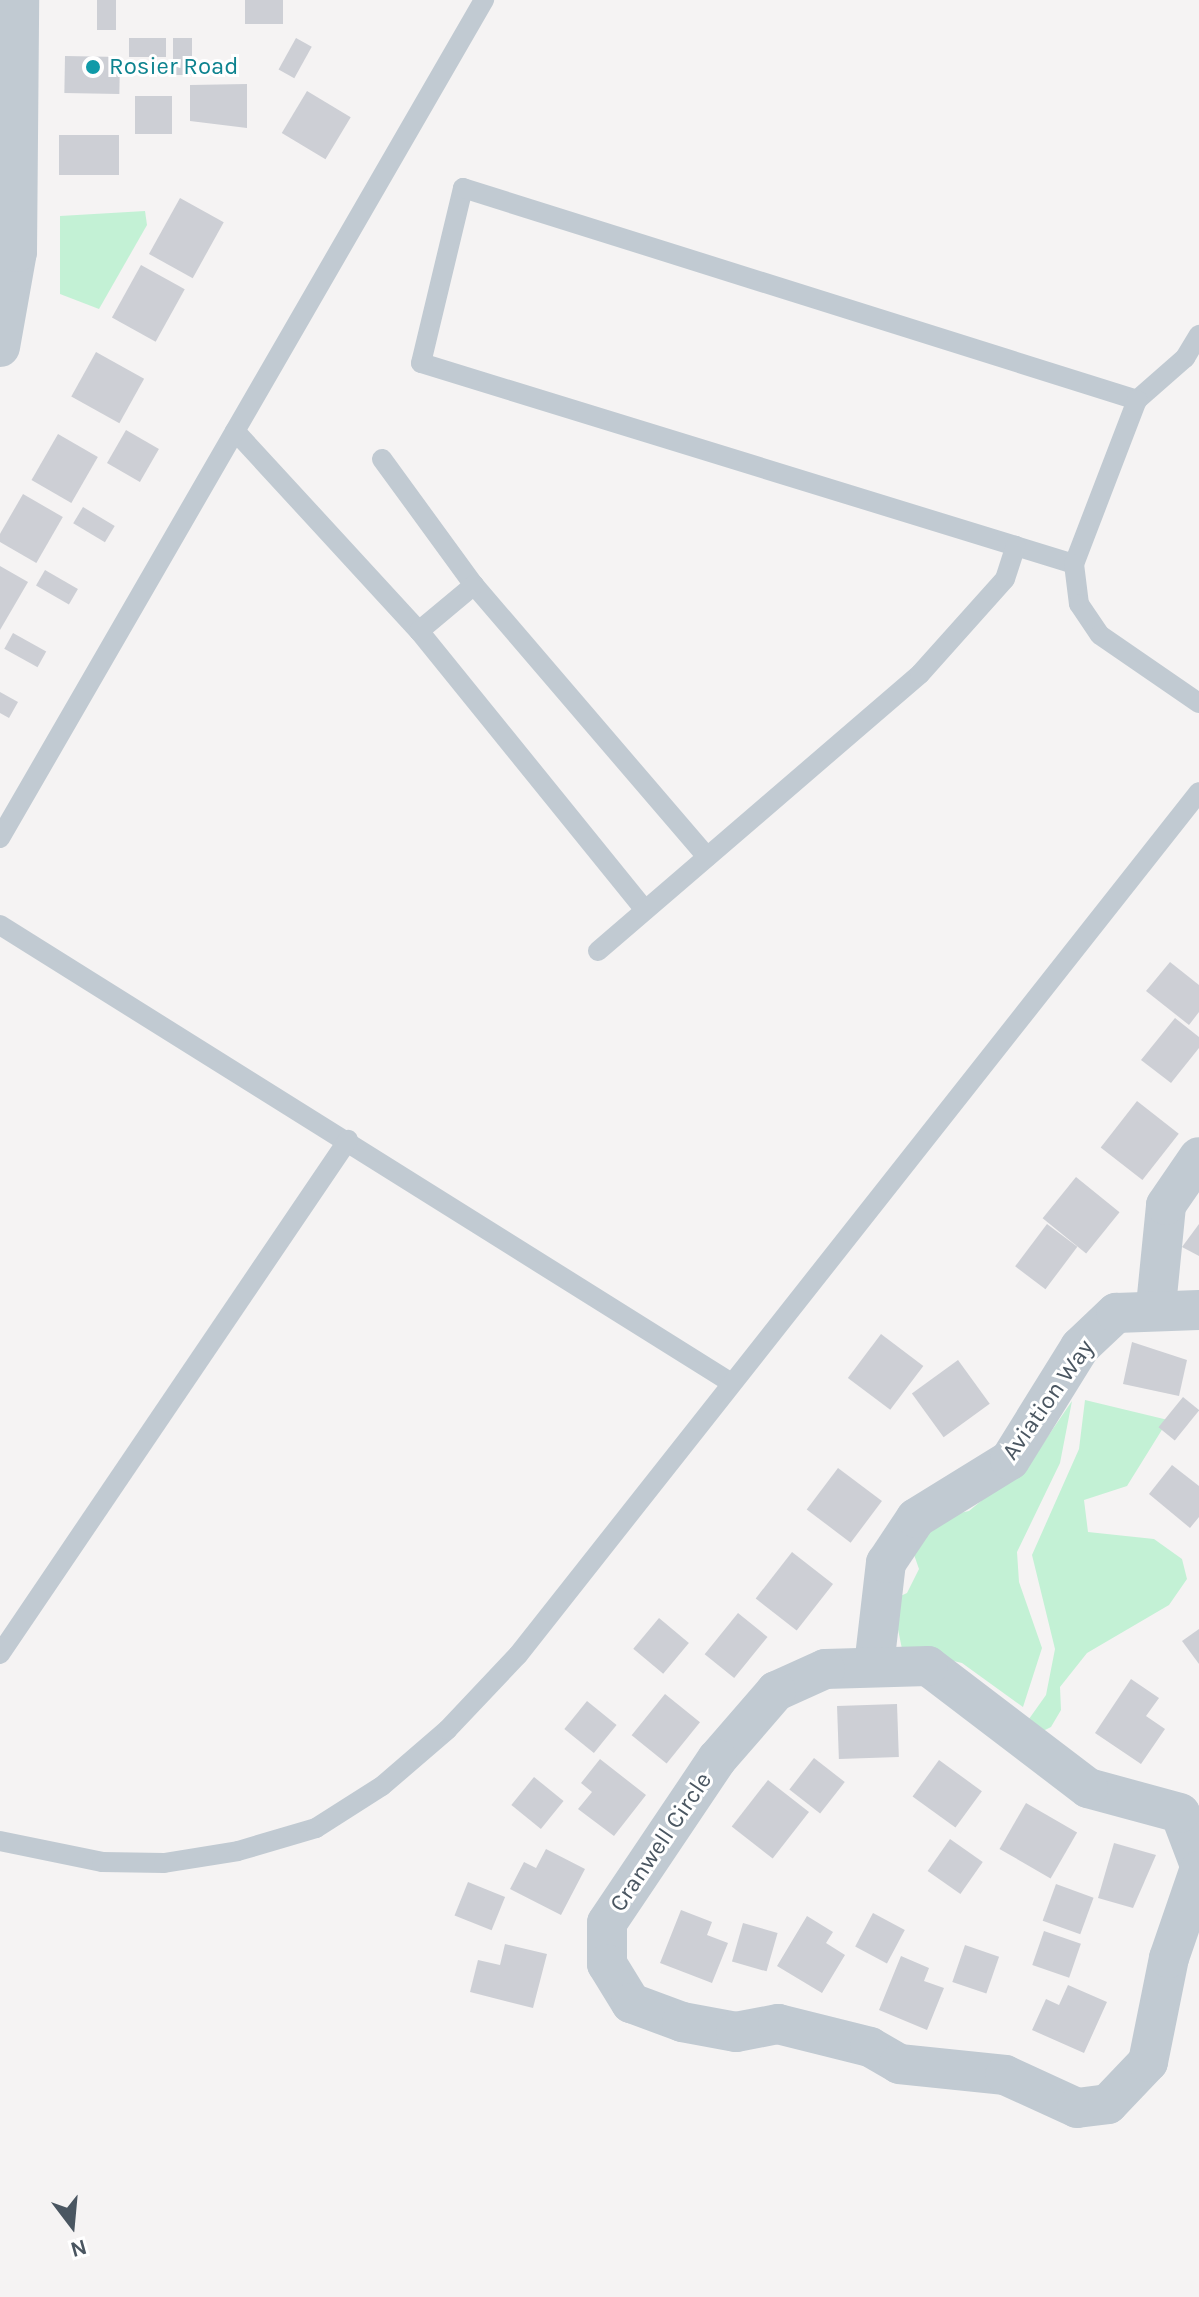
<!DOCTYPE html>
<html>
<head>
<meta charset="utf-8">
<style>
	body { margin:0 }
	#map { position:relative; width:1199px; height:2297px; overflow:hidden; background:#f5f3f3; font-family:Karla,sans-serif }
	div>[style] { position:absolute }
	.green>* { inset:0; background:#c3f1d5 }
	.building>* { inset:0; background:#cdcfd5; transform-origin:0 0 }
	.lane>* { height:20px; margin:-10px; padding:0 10px; transform-origin:10px; border-radius:10px; background:#c1cad2 }
	.street>* { height:40px; margin:-20px; padding:0 20px; transform-origin:20px; border-radius:20px; background:#c1cad2 }
	.dots>* { width:22px; height:22px; translate:-50% -50%; box-sizing:border-box; border:4px solid #fff; border-radius:50% }
	span { translate:-50% -50%; white-space:nowrap; text-align:center; line-height:1.15; -webkit-text-stroke:6px #fff; paint-order:stroke }
	.culture-label { font-size:24px; color:#0d838f }
	.left { translate:0 -50%; text-align:left }
	.street-label { font-size:24px; color:#4a5661 }
	.north { position:absolute; left:32px; top:2185px; width:80px; height:80px; -webkit-text-stroke:6px #fff; paint-order:stroke; rotate:164deg; font-size:22px; font-weight:700; line-height:32px; text-align:center; color:#4a5661 }
	.north::after { content:''; display:block; margin:auto; width:28px; height:36px; background:#4a5661; clip-path:polygon(50% 0,100% 100%,50% 72%,0 100%) }
</style>
</head>
<body>
<div id="map">
	<div class="green">
		<i style="clip-path:polygon(145px 211px,147px 225px,99px 309px,60px 294px,60px 216px)"></i>
		<i style="clip-path:polygon(1085px 1400px,1168px 1420px,1127px 1486px,1084px 1500px,1088px 1532px,1154px 1539px,1182px 1559px,1187px 1579px,1169px 1605px,1087px 1653px,1060px 1687px,1061px 1710px,1051px 1727px,1039px 1733px,1024px 1726px,1046px 1695px,1055px 1649px,1032px 1555px,1079px 1449px)"></i>
		<i style="clip-path:polygon(1072px 1401px,1060px 1463px,1017px 1552px,1019px 1582px,1042px 1648px,1023px 1707px,962px 1663px,902px 1649px,892px 1600px,907px 1593px,919px 1569px,912px 1549px,946px 1516px,969px 1511px,1033px 1458px)"></i>
	</div>
	<div class="building">
		<i style="left:97px;top:0;width:19px;height:30px"></i>
		<i style="left:245px;top:0;width:38px;height:24px"></i>
		<i style="left:129px;top:38px;width:37px;height:19px"></i>
		<i style="left:173px;top:38px;width:19px;height:37px"></i>
		<i style="left:296px;top:38px;width:18px;height:36px;rotate:29deg"></i>
		<i style="left:65px;top:56px;width:55px;height:37px;rotate:1deg"></i>
		<i style="clip-path:polygon(247px 84px,247px 128px,190px 121px,190px 85px)"></i>
		<i style="left:307px;top:91px;width:51px;height:49px;rotate:31deg"></i>
		<i style="left:135px;top:96px;width:37px;height:38px"></i>
		<i style="left:59px;top:135px;width:60px;height:40px"></i>
		<i style="left:180px;top:198px;width:50px;height:64px;rotate:29deg"></i>
		<i style="left:141px;top:265px;width:50px;height:60px;rotate:29deg"></i>
		<i style="left:96px;top:352px;width:55px;height:51px;rotate:29deg"></i>
		<i style="left:126px;top:430px;width:38px;height:38px;rotate:30deg"></i>
		<i style="left:58px;top:434px;width:46px;height:53px;rotate:30deg"></i>
		<i style="left:23px;top:494px;width:46px;height:53px;rotate:30deg"></i>
		<i style="left:83px;top:507px;width:37px;height:19px;rotate:31deg"></i>
		<i style="clip-path:polygon(0 566px,28px 582px,0 630px)"></i>
		<i style="left:45px;top:570px;width:38px;height:18px;rotate:30deg"></i>
		<i style="left:13px;top:633px;width:38px;height:18px;rotate:29deg"></i>
		<i style="clip-path:polygon(0 692px,18px 702px,9px 718px,0 713px)"></i>
		<i style="clip-path:polygon(1170px 962px,1199px 985px,1199px 1012px,1189px 1025px,1146px 991px)"></i>
		<i style="clip-path:polygon(1175px 1018px,1199px 1037px,1199px 1048px,1171px 1083px,1141px 1060px)"></i>
		<i style="left:1137px;top:1101px;width:53px;height:59px;rotate:38deg"></i>
		<i style="left:1076px;top:1177px;width:56px;height:53px;rotate:39deg"></i>
		<i style="left:1047px;top:1224px;width:38px;height:53px;rotate:37deg"></i>
		<i style="clip-path:polygon(1199px 1224px,1199px 1256px,1182px 1247px)"></i>
		<i style="left:881px;top:1334px;width:53px;height:55px;rotate:37deg"></i>
		<i style="clip-path:polygon(1132px 1342px,1187px 1360px,1179px 1396px,1123px 1384px)"></i>
		<i style="left:958px;top:1360px;width:54px;height:57px;rotate:54deg"></i>
		<i style="left:1183px;top:1397px;width:21px;height:39px;rotate:39deg"></i>
		<i style="clip-path:polygon(1172px 1465px,1199px 1486px,1199px 1517px,1190px 1528px,1149px 1494px)"></i>
		<i style="left:838px;top:1468px;width:55px;height:52px;rotate:37deg"></i>
		<i style="left:792px;top:1552px;width:52px;height:59px;rotate:38deg"></i>
		<i style="left:738px;top:1613px;width:38px;height:53px;rotate:39deg"></i>
		<i style="left:659px;top:1618px;width:39px;height:40px;rotate:40deg"></i>
		<i style="clip-path:polygon(1199px 1629px,1199px 1664px,1182px 1641px)"></i>
		<i style="clip-path:polygon(1131px 1679px,1159px 1698px,1146px 1716px,1165px 1729px,1141px 1764px,1095px 1733px)"></i>
		<i style="left:665px;top:1694px;width:45px;height:53px;rotate:39deg"></i>
		<i style="left:587px;top:1701px;width:38px;height:36px;rotate:39deg"></i>
		<i style="left:897px;top:1704px;width:53px;height:60px;rotate:88deg"></i>
		<i style="left:814px;top:1758px;width:39px;height:40px;rotate:38deg"></i>
		<i style="clip-path:polygon(600px 1759px,646px 1795px,614px 1836px,578px 1809px,592px 1792px,581px 1783px)"></i>
		<i style="left:939px;top:1760px;width:53px;height:45px;rotate:36deg"></i>
		<i style="left:534px;top:1777px;width:38px;height:36px;rotate:39deg"></i>
		<i style="left:768px;top:1780px;width:52px;height:59px;rotate:38deg"></i>
		<i style="left:1026px;top:1803px;width:59px;height:53px;rotate:30deg"></i>
		<i style="left:950px;top:1839px;width:40px;height:39px;rotate:35deg"></i>
		<i style="clip-path:polygon(1114px 1843px,1156px 1855px,1133px 1908px,1098px 1898px)"></i>
		<i style="clip-path:polygon(546px 1849px,585px 1869px,561px 1915px,510px 1889px,524px 1862px,536px 1868px)"></i>
		<i style="left:468px;top:1882px;width:40px;height:36px;rotate:22deg"></i>
		<i style="left:1056px;top:1884px;width:40px;height:39px;rotate:20deg"></i>
		<i style="clip-path:polygon(681px 1910px,712px 1922px,707px 1935px,728px 1943px,712px 1983px,660px 1963px)"></i>
		<i style="left:873px;top:1913px;width:36px;height:38px;rotate:28deg"></i>
		<i style="clip-path:polygon(807px 1916px,833px 1932px,826px 1943px,845px 1955px,822px 1993px,777px 1966px)"></i>
		<i style="left:743px;top:1923px;width:36px;height:40px;rotate:16deg"></i>
		<i style="left:1044px;top:1931px;width:39px;height:36px;rotate:19deg"></i>
		<i style="clip-path:polygon(505px 1944px,547px 1954px,533px 2008px,470px 1992px,478px 1960px,500px 1965px)"></i>
		<i style="left:965px;top:1945px;width:36px;height:39px;rotate:19deg"></i>
		<i style="clip-path:polygon(901px 1956px,929px 1968px,924px 1981px,944px 1988px,927px 2030px,879px 2010px)"></i>
		<i style="clip-path:polygon(1068px 1985px,1107px 2002px,1084px 2053px,1032px 2030px,1046px 1999px,1059px 2005px)"></i>
	</div>
	<div class="lane">
		<i style="left:1137px;top:400px;width:64px;rotate:-41.2deg"></i>
		<i style="left:1185px;top:358px;width:27px;rotate:-59deg"></i>
		<i style="left:235px;top:431px;width:272px;rotate:47.4deg"></i>
		<i style="left:419px;top:631px;width:359px;rotate:51deg"></i>
		<i style="left:382px;top:459px;width:156px;rotate:53.9deg"></i>
		<i style="left:474px;top:585px;width:358px;rotate:49.4deg"></i>
		<i style="left:1074px;top:564px;width:683px;rotate:-162.89deg"></i>
		<i style="left:421px;top:363px;width:180px;rotate:-76.5deg"></i>
		<i style="left:463px;top:188px;width:707px;rotate:17.46deg"></i>
		<i style="left:1137px;top:400px;width:176px;rotate:111deg"></i>
		<i style="left:1074px;top:564px;width:40px;rotate:82.9deg"></i>
		<i style="left:1079px;top:604px;width:37px;rotate:56deg"></i>
		<i style="left:1100px;top:635px;width:120px;rotate:34.5deg"></i>
		<i style="left:419px;top:631px;width:72px;rotate:-39.9deg"></i>
		<i style="left:0;top:838px;width:968px;rotate:-59.99deg"></i>
		<i style="left:0;top:925px;width:861px;rotate:32.05deg"></i>
		<i style="left:598px;top:951px;width:425px;rotate:-40.7deg"></i>
		<i style="left:920px;top:674px;width:127px;rotate:-48.2deg"></i>
		<i style="left:1005px;top:579px;width:35px;rotate:-72deg"></i>
		<i style="left:0;top:1654px;width:621px;rotate:-55.9deg"></i>
		<i style="left:0;top:1841px;width:104px;rotate:11.6deg"></i>
		<i style="left:102px;top:1862px;width:62px;rotate:0.9deg"></i>
		<i style="left:164px;top:1863px;width:75px;rotate:-9.2deg"></i>
		<i style="left:238px;top:1851px;width:81px;rotate:-16.4deg"></i>
		<i style="left:316px;top:1828px;width:78px;rotate:-32.5deg"></i>
		<i style="left:382px;top:1786px;width:86px;rotate:-40.7deg"></i>
		<i style="left:447px;top:1730px;width:103px;rotate:-46.6deg"></i>
		<i style="left:518px;top:1655px;width:1099px;rotate:-51.72deg"></i>
	</div>
	<div class="street">
		<i style="left:0;top:347px;width:97px;rotate:-79.9deg"></i>
		<i style="left:17px;top:252px;width:252px;rotate:-89.5deg"></i>
		<i style="left:1156px;top:1306px;width:101px;rotate:-84.3deg"></i>
		<i style="left:1166px;top:1205px;width:58px;rotate:-55.5deg"></i>
		<i style="left:874px;top:1666px;width:104px;rotate:-83.4deg"></i>
		<i style="left:886px;top:1563px;width:54px;rotate:-56.3deg"></i>
		<i style="left:916px;top:1518px;width:110px;rotate:-31.7deg"></i>
		<i style="left:1010px;top:1460px;width:133px;rotate:-58.2deg"></i>
		<i style="left:1080px;top:1347px;width:50px;rotate:-43.4deg"></i>
		<i style="left:1116px;top:1313px;width:83px;rotate:-2.1deg"></i>
		<i style="left:1199px;top:1863px;width:53px;rotate:-110.8deg"></i>
		<i style="left:1180px;top:1813px;width:95px;rotate:-164.8deg"></i>
		<i style="left:1088px;top:1788px;width:201px;rotate:-142.7deg"></i>
		<i style="left:928px;top:1666px;width:103px;rotate:178.3deg"></i>
		<i style="left:825px;top:1669px;width:54px;rotate:155.8deg"></i>
		<i style="left:776px;top:1691px;width:90px;rotate:130.9deg"></i>
		<i style="left:717px;top:1759px;width:197px;rotate:123.9deg"></i>
		<i style="left:607px;top:1923px;width:41px;rotate:90deg"></i>
		<i style="left:607px;top:1964px;width:46px;rotate:58.4deg"></i>
		<i style="left:631px;top:2003px;width:54px;rotate:20.4deg"></i>
		<i style="left:682px;top:2022px;width:55px;rotate:10.5deg"></i>
		<i style="left:736px;top:2032px;width:43px;rotate:-10.8deg"></i>
		<i style="left:778px;top:2024px;width:95px;rotate:14deg"></i>
		<i style="left:870px;top:2047px;width:34px;rotate:30deg"></i>
		<i style="left:899px;top:2064px;width:107px;rotate:5.9deg"></i>
		<i style="left:1005px;top:2075px;width:79px;rotate:24.6deg"></i>
		<i style="left:1077px;top:2108px;width:31px;rotate:-7deg"></i>
		<i style="left:1108px;top:2104px;width:58px;rotate:-46.4deg"></i>
		<i style="left:1148px;top:2062px;width:106px;rotate:-78.6deg"></i>
		<i style="left:1169px;top:1958px;width:92px;rotate:-71deg"></i>
	</div>
	<div class="dots">
		<i style="left:93px;top:67px;background:#0f9aa8"></i>
	</div>
	<div class="culture-label">
		<span class="left" style="left:109px;top:67px">Rosier Road</span>
	</div>
	<div class="street-label">
		<span style="left:1048px;top:1400px;rotate:-55deg">Aviation Way</span>
		<span style="left:661px;top:1842px;rotate:-56deg">Cranwell Circle</span>
	</div>
	<div class="north">N</div>
</div>
</body>
</html>
